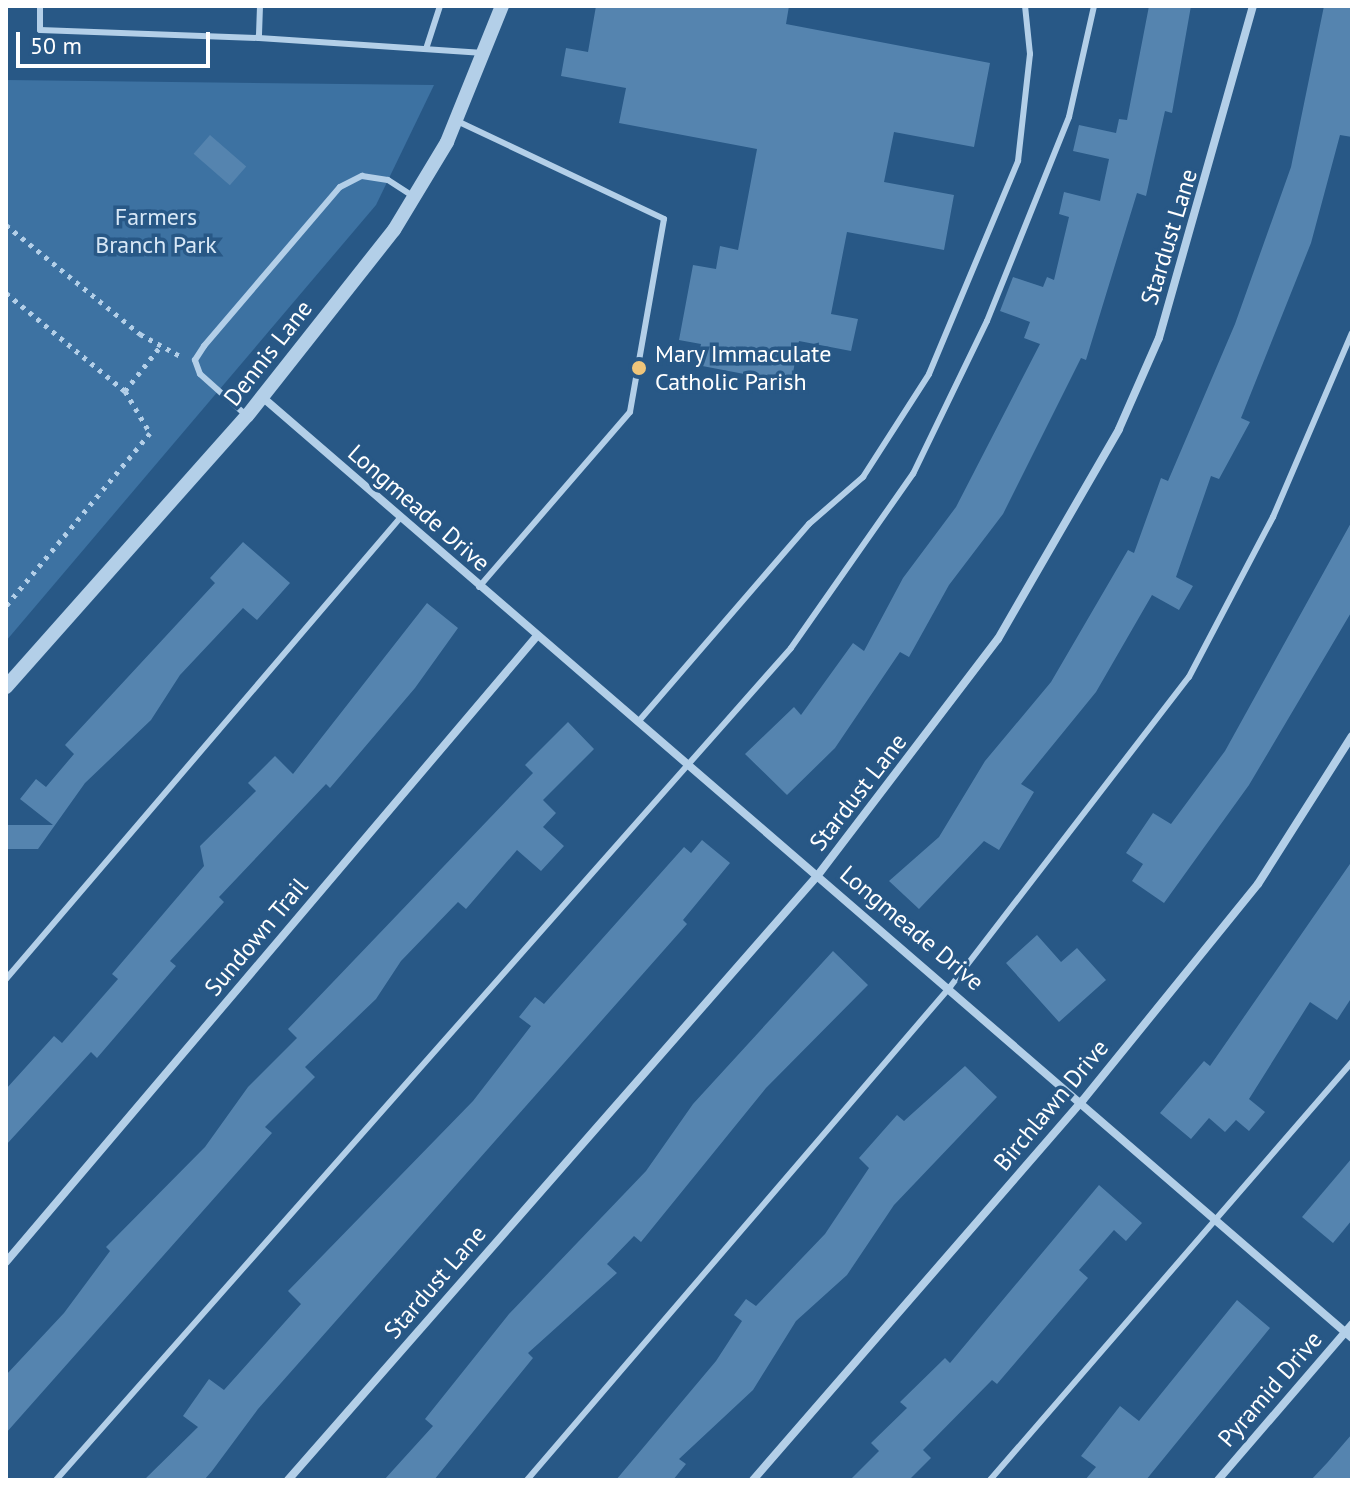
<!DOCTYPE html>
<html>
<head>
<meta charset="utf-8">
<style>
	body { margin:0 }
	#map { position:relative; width:1358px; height:1486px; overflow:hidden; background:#285886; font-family:"PT Sans",sans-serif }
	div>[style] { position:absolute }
	.green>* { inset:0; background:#3d72a2 }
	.building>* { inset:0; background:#5584af; transform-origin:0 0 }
	.path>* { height:5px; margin-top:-2.5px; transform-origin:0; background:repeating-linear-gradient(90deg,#b3cfe8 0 4px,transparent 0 10px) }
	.service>* { height:6px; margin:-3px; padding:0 3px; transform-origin:3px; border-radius:3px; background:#b3cfe8 }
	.minor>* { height:8px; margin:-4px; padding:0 4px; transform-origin:4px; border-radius:4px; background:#b3cfe8 }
	.tertiary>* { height:14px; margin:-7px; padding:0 7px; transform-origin:7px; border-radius:7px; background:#b3cfe8 }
	.dots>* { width:22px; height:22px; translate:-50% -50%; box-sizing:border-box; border:4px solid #285886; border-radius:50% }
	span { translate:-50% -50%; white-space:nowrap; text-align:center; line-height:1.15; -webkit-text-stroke:7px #285886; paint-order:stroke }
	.park-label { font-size:24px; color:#d7e7f6 }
	.street-label { font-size:24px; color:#fff }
	.poi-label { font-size:24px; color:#fff }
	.left { translate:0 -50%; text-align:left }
	.frame { position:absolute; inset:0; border:8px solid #fff; pointer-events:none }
	.scale { position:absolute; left:16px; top:32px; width:194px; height:36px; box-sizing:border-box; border:4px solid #fff; border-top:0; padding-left:10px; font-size:24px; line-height:28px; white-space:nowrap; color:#fff; -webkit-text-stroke:6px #285886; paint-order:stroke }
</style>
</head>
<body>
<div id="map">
	<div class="green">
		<i style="clip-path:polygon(6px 80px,434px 85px,376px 205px,6px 641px)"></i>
	</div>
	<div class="building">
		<i style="clip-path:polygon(596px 6px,789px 6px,786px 24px,990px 63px,974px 147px,894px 132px,884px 182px,954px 195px,944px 250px,847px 232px,831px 314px,858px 319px,851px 351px,799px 341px,791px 383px,697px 365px,701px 344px,679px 340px,693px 265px,716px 269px,720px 246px,738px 250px,757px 149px,619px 123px,626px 88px,561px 76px,566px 48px,588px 52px)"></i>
		<i style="clip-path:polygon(1149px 6px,1191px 6px,1172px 113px,1165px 111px,1146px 196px,1137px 193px,1086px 360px,1081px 358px,1003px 514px,949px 585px,909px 657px,900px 652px,835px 748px,787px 795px,745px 754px,794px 707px,801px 715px,853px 643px,864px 651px,903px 578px,956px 507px,1040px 344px,1024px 338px,1030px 322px,1000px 311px,1013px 277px,1043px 287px,1047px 277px,1054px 280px,1069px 217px,1059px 214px,1064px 192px,1100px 201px,1109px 159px,1073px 151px,1079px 125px,1116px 133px,1119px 119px,1127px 120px)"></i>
		<i style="clip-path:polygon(1324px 6px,1352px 8px,1352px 137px,1340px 135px,1311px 243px,1241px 418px,1250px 422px,1219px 479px,1211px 476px,1176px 577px,1193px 586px,1179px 610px,1152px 595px,1096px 692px,1021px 784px,1034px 792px,999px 850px,984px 841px,919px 909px,889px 881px,939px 837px,985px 761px,1051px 682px,1128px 550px,1134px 553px,1161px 478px,1168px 481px,1235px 324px,1291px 167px)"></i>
		<i style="left:210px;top:135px;width:48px;height:25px;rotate:41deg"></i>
		<i style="clip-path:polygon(1352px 521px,1352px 611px,1249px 785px,1164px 903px,1132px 881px,1143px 864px,1126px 853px,1153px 813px,1171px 824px,1225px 751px)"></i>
		<i style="clip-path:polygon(243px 542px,290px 583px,257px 620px,243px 608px,180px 675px,151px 720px,85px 783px,38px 849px,6px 849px,6px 825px,53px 825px,20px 799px,36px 779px,46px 787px,74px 754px,65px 745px,215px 583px,210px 578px)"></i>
		<i style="clip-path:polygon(427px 603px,458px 628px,415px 688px,330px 788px,326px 784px,219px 897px,224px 902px,170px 961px,176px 966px,97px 1058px,91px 1052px,6px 1145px,6px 1089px,54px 1036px,62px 1043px,118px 979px,112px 974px,204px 866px,200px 846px,256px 791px,248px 783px,275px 756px,293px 774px)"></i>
		<i style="clip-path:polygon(568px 722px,594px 749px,543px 800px,556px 813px,543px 827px,564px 846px,541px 871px,517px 850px,466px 909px,458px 902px,401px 961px,376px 999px,305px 1067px,315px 1077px,265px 1127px,272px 1133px,6px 1433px,6px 1375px,64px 1313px,110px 1251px,106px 1247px,205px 1147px,248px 1087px,297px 1038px,288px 1029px,533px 773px,525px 765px)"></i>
		<i style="clip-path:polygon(702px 840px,730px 863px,683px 920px,687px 924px,258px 1409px,212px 1471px,204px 1480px,144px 1480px,198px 1427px,183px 1416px,209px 1379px,224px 1390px,301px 1304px,288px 1291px,473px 1101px,531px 1026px,519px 1017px,535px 997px,544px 1004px,684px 847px,691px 853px)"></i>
		<i style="clip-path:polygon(1352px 861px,1352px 997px,1337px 1020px,1310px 1002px,1249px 1099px,1265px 1112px,1249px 1131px,1236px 1120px,1225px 1132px,1209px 1118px,1191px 1139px,1160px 1113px,1204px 1061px,1210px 1066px)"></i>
		<i style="clip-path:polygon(1037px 935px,1061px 962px,1077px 948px,1106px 980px,1059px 1022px,1006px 963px)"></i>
		<i style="clip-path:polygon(833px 951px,868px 985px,766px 1088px,641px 1242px,634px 1236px,607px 1264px,617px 1273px,528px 1353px,533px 1358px,434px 1480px,384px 1480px,433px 1426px,425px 1419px,509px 1314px,646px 1171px,693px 1104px)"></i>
		<i style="clip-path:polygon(965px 1066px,997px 1097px,894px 1205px,847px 1275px,796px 1321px,753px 1390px,679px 1459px,686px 1464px,673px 1480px,616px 1480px,716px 1361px,742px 1321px,734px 1315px,746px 1299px,756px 1306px,825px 1234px,869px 1168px,859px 1158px,897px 1115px,904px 1121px)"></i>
		<i style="clip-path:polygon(1352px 1158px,1352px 1220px,1333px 1243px,1302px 1217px)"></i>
		<i style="clip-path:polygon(1099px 1185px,1142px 1223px,1126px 1241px,1114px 1230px,1079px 1270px,1088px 1278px,997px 1384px,992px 1380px,923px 1450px,931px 1458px,909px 1480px,850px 1480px,879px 1451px,871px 1443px,907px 1408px,900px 1402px,945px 1358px,950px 1363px)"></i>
		<i style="clip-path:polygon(1237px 1300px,1270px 1328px,1146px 1480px,1085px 1480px,1096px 1467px,1081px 1456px,1120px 1406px,1139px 1421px)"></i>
		<i style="clip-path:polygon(1352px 1434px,1352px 1480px,1311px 1480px,1327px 1463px)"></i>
	</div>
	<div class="path">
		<i style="left:6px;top:225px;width:173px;rotate:39.1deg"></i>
		<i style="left:140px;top:334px;width:46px;rotate:28.8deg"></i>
		<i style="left:6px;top:293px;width:154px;rotate:39.5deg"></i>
		<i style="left:125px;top:391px;width:49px;rotate:59.2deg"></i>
		<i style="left:150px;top:433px;width:225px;rotate:129.8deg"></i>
		<i style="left:125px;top:391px;width:55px;rotate:-51.7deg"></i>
	</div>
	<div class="service">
		<i style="left:40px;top:6px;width:24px;rotate:90deg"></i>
		<i style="left:40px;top:30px;width:219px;rotate:2.1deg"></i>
		<i style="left:260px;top:6px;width:32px;rotate:92deg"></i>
		<i style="left:259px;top:38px;width:225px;rotate:3.8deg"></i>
		<i style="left:426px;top:49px;width:45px;rotate:-72deg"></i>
		<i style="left:457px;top:121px;width:229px;rotate:25.3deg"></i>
		<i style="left:664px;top:219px;width:196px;rotate:100deg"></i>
		<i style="left:630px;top:412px;width:231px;rotate:130.8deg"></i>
		<i style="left:247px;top:416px;width:63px;rotate:-138.2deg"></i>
		<i style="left:200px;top:374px;width:15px;rotate:-110deg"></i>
		<i style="left:195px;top:360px;width:17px;rotate:-57deg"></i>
		<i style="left:204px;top:346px;width:209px;rotate:-49.5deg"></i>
		<i style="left:340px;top:187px;width:25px;rotate:-27deg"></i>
		<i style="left:362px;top:176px;width:26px;rotate:9deg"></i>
		<i style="left:388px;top:180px;width:30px;rotate:33deg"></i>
		<i style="left:638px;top:722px;width:262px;rotate:-49.2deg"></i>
		<i style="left:809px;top:524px;width:72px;rotate:-41deg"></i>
		<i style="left:863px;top:477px;width:122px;rotate:-57.3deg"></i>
		<i style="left:929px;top:374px;width:231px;rotate:-67.3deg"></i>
		<i style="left:1018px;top:161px;width:108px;rotate:-83.6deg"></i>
		<i style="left:1030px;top:54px;width:48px;rotate:-95.9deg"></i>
		<i style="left:6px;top:979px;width:606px;rotate:-49.48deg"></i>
		<i style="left:56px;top:1480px;width:1110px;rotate:-48.54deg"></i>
		<i style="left:791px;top:648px;width:213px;rotate:-55deg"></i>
		<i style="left:913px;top:474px;width:170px;rotate:-64.2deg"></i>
		<i style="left:987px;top:321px;width:220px;rotate:-68.1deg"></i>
		<i style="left:1069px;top:117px;width:114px;rotate:-77.3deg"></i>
		<i style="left:527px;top:1480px;width:650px;rotate:-49.37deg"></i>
		<i style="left:950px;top:987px;width:391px;rotate:-52.4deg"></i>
		<i style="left:1189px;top:677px;width:181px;rotate:-62.3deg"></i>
		<i style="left:1273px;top:517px;width:200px;rotate:-66.8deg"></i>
		<i style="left:990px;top:1480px;width:553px;rotate:-49.11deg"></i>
	</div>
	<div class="minor">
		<i style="left:261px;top:396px;width:1441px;rotate:40.81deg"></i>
		<i style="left:6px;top:1262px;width:819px;rotate:-49.7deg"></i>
		<i style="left:288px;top:1480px;width:804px;rotate:-48.78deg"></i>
		<i style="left:818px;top:875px;width:297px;rotate:-52.7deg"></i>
		<i style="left:998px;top:639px;width:242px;rotate:-60deg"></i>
		<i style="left:1119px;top:429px;width:99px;rotate:-66.3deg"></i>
		<i style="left:1159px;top:338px;width:345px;rotate:-74.2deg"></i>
		<i style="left:753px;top:1480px;width:503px;rotate:-49.03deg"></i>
		<i style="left:1083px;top:1100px;width:278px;rotate:-51deg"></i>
		<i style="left:1258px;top:884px;width:175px;rotate:-57.6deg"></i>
		<i style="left:1218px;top:1480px;width:206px;rotate:-49.3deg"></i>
	</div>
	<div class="tertiary">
		<i style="left:6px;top:687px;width:363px;rotate:-48.4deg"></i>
		<i style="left:247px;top:416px;width:237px;rotate:-51.7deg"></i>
		<i style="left:394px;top:230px;width:103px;rotate:-58.9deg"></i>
		<i style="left:447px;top:142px;width:147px;rotate:-68deg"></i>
	</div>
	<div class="dots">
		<i style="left:639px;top:368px;background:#efc57a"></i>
	</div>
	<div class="park-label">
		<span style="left:156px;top:231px">Farmers<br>Branch Park</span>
	</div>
	<div class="street-label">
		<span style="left:1169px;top:237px;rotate:-73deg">Stardust Lane</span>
		<span style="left:268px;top:353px;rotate:-52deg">Dennis Lane</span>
		<span style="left:419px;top:508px;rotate:41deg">Longmeade Drive</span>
		<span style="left:858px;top:792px;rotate:-52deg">Stardust Lane</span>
		<span style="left:912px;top:928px;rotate:40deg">Longmeade Drive</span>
		<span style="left:256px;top:937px;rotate:-50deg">Sundown Trail</span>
		<span style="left:1051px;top:1105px;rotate:-50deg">Birchlawn Drive</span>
		<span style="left:435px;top:1282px;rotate:-49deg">Stardust Lane</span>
		<span style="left:1270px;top:1389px;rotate:-49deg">Pyramid Drive</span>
	</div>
	<div class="poi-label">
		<span class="left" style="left:655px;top:368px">Mary Immaculate<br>Catholic Parish</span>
	</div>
	<div class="frame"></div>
	<div class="scale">50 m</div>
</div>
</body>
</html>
